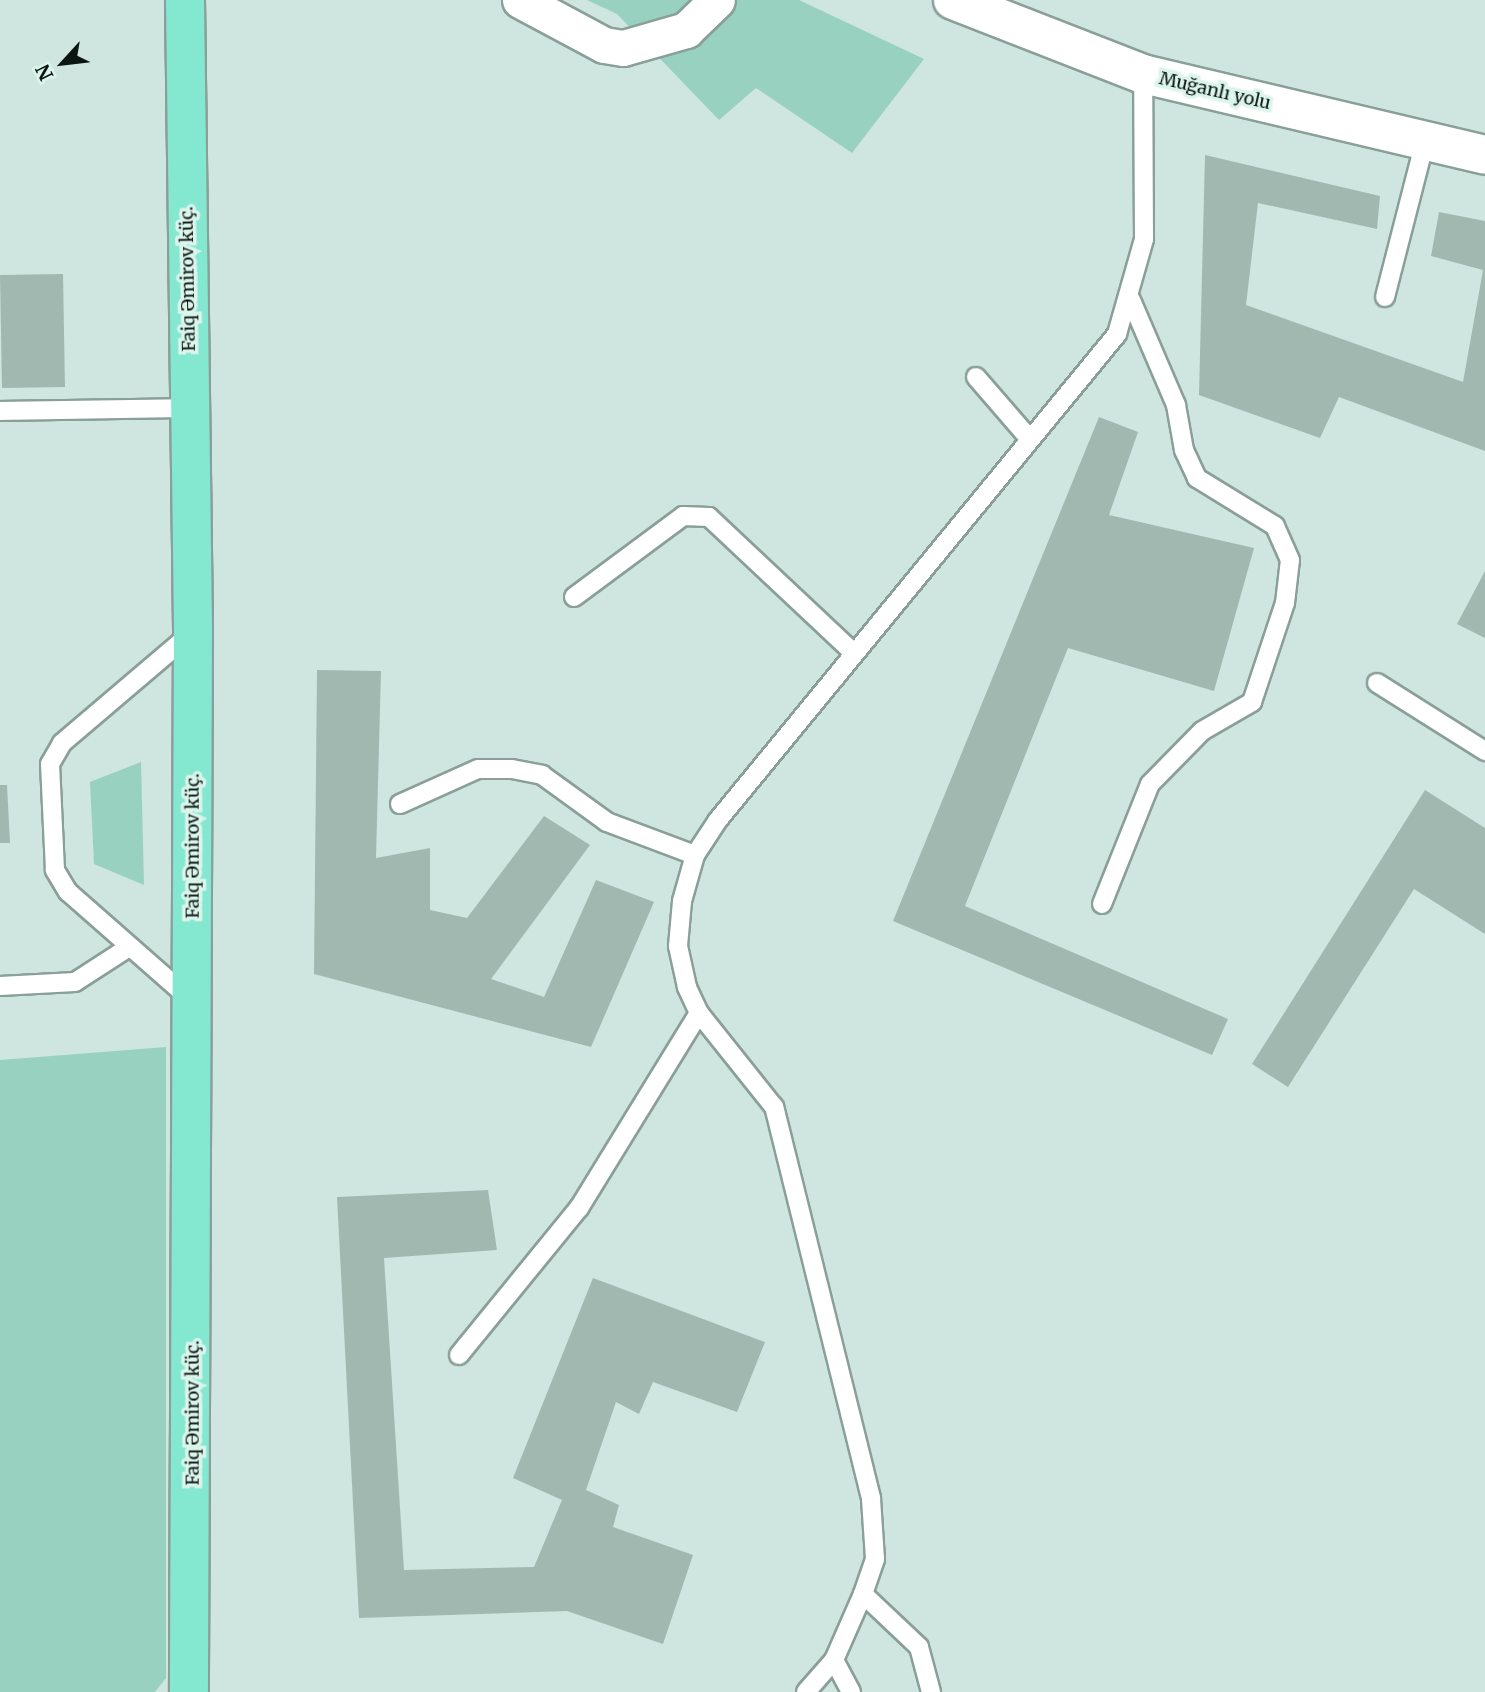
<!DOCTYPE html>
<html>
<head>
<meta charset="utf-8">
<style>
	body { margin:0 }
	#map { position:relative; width:1485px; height:1692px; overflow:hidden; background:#cee6df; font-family:Merriweather,serif }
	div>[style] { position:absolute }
	.green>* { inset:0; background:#99d1c1 }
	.building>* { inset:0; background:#a1b8b1; transform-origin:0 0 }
	.roads { filter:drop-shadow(2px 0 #899f98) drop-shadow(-2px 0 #899f98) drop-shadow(0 2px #899f98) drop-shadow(0 -2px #899f98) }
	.service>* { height:18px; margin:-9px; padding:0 9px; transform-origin:9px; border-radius:9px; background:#fff }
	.minor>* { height:35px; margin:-17.5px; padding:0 17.5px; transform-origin:17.5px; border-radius:17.5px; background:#fff }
	.tertiary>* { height:38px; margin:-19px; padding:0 19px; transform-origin:19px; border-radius:19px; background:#fff }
	.trunk>* { height:38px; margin:-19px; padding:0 19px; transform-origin:19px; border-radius:19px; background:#84e7d0 }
	span { translate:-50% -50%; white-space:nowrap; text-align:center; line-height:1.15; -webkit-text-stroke:7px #dbf4ec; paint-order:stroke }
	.street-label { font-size:18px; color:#0c1512 }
	.north { position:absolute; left:28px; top:28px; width:70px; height:70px; -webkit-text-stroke:5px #dbf4ec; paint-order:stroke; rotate:243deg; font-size:19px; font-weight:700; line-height:28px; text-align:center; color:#0c1512 }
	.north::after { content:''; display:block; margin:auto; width:24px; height:32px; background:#0c1512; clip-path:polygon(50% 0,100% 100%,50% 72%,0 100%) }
</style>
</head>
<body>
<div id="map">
	<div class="green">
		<i style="clip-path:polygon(587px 0,799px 0,924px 59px,852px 153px,756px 88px,719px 120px,617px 14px)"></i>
		<i style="clip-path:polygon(141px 762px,144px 885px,94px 864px,90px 782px)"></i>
		<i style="clip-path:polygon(166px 1047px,166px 1678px,155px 1692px,0 1692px,0 1060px)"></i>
	</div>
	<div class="building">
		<i style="clip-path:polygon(1205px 155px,1380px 196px,1377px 229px,1258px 203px,1246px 305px,1463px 382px,1483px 270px,1431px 256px,1439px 212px,1485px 221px,1485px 451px,1339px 397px,1320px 438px,1199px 395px)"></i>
		<i style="left:63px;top:274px;width:113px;height:63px;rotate:89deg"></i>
		<i style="clip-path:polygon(1099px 417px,1138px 432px,1109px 515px,1254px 548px,1214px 691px,1068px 648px,965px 906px,1228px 1019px,1212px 1055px,893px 921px)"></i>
		<i style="clip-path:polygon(1485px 571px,1485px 638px,1457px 624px)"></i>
		<i style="clip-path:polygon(317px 670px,381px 671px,376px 858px,430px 848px,430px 910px,467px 918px,544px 816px,590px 845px,491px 979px,544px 997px,596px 880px,654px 902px,591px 1047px,314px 974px)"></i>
		<i style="clip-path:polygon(0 785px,7px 785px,10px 843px,0 843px)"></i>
		<i style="clip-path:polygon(1425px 790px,1485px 828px,1485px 934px,1414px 889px,1288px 1087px,1252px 1064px)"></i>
		<i style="clip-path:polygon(488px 1190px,497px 1250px,384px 1258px,404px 1570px,534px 1567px,562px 1500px,513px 1478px,593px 1278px,765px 1342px,737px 1412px,653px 1382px,639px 1414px,616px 1402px,586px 1490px,619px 1505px,613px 1527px,693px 1555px,663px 1644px,567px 1611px,359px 1618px,337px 1197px)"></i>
	</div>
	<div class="roads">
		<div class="service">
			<i style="left:1385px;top:297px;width:161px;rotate:-75.6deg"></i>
			<i style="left:976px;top:377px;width:79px;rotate:49.1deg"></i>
			<i style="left:0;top:411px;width:190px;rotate:-0.9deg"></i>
			<i style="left:574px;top:597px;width:136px;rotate:-36.6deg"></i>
			<i style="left:683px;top:516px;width:26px;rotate:2deg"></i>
			<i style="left:709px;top:517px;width:199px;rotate:43.2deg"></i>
			<i style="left:1377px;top:683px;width:128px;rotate:32.2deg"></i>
			<i style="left:400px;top:804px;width:85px;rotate:-24.2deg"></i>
			<i style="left:478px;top:769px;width:34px"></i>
			<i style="left:512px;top:769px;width:31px;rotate:11deg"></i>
			<i style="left:542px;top:775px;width:80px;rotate:35.9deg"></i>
			<i style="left:607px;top:822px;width:94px;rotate:20.6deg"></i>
			<i style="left:1102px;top:904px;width:129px;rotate:-68.2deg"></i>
			<i style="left:1150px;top:784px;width:74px;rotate:-45.5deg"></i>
			<i style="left:1202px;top:731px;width:58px;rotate:-30.1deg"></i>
			<i style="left:1252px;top:702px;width:104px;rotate:-71.6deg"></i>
			<i style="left:1285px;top:603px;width:43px;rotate:-83.4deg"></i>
			<i style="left:1290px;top:560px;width:37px;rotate:-114deg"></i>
			<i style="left:1275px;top:526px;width:92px;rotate:-148.4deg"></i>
			<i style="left:1197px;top:478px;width:31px;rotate:-115deg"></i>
			<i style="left:1184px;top:450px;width:46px;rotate:-100.1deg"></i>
			<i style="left:1176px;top:405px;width:114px;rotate:-113.2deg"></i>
			<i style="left:0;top:986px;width:75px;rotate:-3.1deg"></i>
			<i style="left:75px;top:982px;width:64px;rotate:-32.9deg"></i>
			<i style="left:190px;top:999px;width:162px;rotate:-138.7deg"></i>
			<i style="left:68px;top:892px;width:26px;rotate:-121deg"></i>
			<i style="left:55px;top:870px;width:106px;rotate:-92.7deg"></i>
			<i style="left:50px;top:764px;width:24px;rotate:-60deg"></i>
			<i style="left:62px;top:743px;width:168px;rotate:-40.4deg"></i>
			<i style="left:459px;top:1355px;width:190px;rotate:-50.8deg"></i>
			<i style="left:579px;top:1208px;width:229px;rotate:-58.4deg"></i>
			<i style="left:863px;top:1594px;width:77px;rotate:43.4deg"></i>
			<i style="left:919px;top:1647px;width:47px;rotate:75.1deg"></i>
			<i style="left:834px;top:1660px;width:36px;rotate:62deg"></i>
			<i style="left:806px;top:1692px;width:43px;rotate:-48.8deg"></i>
			<i style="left:834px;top:1660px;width:72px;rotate:-66.3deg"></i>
			<i style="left:863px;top:1594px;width:37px;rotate:-71deg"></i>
			<i style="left:875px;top:1559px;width:61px;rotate:-93.8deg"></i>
			<i style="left:871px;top:1498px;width:403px;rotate:-103.9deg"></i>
			<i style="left:774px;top:1107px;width:120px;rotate:-128.6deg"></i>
			<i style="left:699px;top:1013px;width:29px;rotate:-115deg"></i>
			<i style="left:687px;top:987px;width:42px;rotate:-102.4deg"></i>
			<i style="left:678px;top:946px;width:45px;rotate:-84.9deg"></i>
			<i style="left:682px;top:901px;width:48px;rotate:-74.2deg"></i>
			<i style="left:695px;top:855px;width:42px;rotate:-56.7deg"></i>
			<i style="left:718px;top:820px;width:629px;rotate:-50.61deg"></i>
			<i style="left:1117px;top:334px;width:99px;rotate:-74.1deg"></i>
			<i style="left:1144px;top:239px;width:165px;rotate:-90.3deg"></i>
		</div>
		<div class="minor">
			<i style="left:520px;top:0;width:95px;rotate:28.2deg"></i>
			<i style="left:604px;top:45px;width:19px;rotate:9deg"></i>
			<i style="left:623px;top:48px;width:66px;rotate:-15.9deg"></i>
			<i style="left:686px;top:30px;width:43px;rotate:-44.1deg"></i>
		</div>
		<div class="tertiary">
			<i style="left:953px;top:0;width:204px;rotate:21.3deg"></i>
			<i style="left:1143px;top:74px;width:351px;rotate:13.3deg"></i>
		</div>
		<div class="trunk">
			<i style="left:185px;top:0;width:631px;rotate:89.27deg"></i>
			<i style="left:193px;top:631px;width:1061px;rotate:90.22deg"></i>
		</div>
	</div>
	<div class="street-label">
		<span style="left:1215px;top:91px;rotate:13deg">Muğanlı yolu</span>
		<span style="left:188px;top:279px;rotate:-91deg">Faiq Əmirov küç.</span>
		<span style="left:193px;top:846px;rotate:-90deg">Faiq Əmirov küç.</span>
		<span style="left:193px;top:1413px;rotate:-90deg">Faiq Əmirov küç.</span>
	</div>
	<div class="north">N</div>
</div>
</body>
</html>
